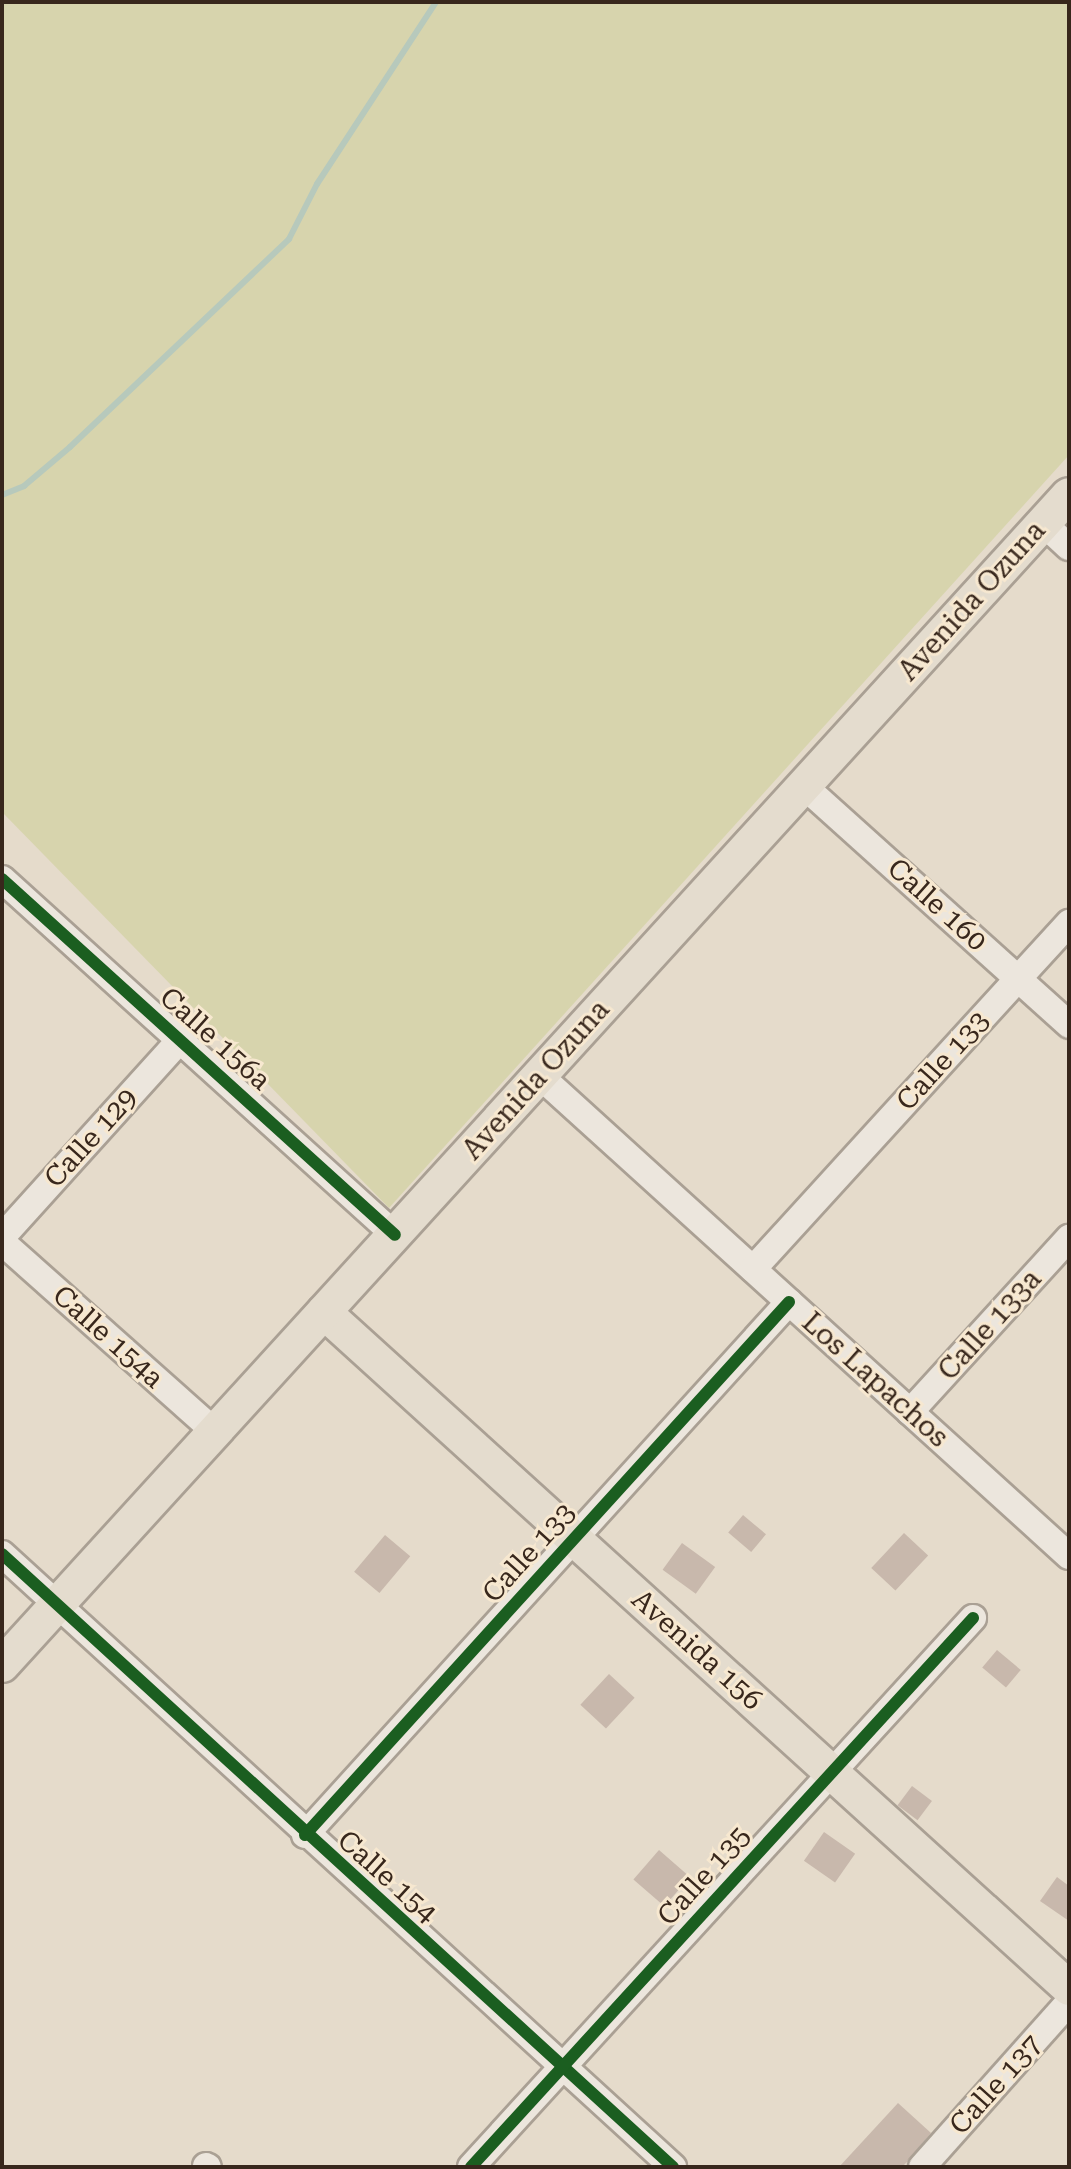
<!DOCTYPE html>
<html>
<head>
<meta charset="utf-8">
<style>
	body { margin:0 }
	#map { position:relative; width:1071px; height:2169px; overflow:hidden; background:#e5dbcb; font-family:"Roboto Serif",serif }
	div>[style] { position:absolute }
	.green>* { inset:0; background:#d7d4ad }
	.stream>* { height:6px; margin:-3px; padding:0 3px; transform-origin:3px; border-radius:3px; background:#b7c9bc }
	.building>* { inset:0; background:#c8b8ac; transform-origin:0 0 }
	.roads { filter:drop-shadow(2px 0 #aaa094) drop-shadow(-2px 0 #aaa094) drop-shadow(0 2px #aaa094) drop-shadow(0 -2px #aaa094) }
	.minor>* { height:26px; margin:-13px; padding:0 13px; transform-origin:13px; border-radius:13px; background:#ece6dd }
	.major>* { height:34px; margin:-17px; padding:0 17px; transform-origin:17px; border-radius:17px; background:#e4dcce }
	.cycleway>* { height:12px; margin:-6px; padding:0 6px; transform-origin:6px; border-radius:6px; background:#1b5e20 }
	span { translate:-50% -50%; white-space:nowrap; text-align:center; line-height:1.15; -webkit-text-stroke:6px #f7e8d0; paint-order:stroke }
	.street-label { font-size:28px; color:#38271c }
	.frame { position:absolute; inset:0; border:4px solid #38271c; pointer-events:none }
</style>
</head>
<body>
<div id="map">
	<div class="green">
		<i style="clip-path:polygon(2px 2px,1069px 2px,1069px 455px,389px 1208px,2px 812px)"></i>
	</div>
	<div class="stream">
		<i style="left:2px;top:495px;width:24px;rotate:-22deg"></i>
		<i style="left:24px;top:486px;width:60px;rotate:-40.3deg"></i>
		<i style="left:70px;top:447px;width:302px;rotate:-43.5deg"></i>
		<i style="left:289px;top:239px;width:62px;rotate:-63deg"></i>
		<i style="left:317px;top:184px;width:217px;rotate:-56.8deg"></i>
	</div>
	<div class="building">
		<i style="left:743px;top:1515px;width:30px;height:23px;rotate:40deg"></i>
		<i style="left:904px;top:1533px;width:33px;height:48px;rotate:43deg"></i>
		<i style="left:385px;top:1535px;width:33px;height:48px;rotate:40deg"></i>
		<i style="left:682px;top:1543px;width:41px;height:33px;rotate:36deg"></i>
		<i style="left:997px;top:1650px;width:31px;height:23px;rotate:40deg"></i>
		<i style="left:609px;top:1674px;width:35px;height:42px;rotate:43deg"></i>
		<i style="left:912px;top:1786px;width:25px;height:24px;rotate:37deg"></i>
		<i style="left:824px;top:1832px;width:38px;height:35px;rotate:35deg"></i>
		<i style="left:659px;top:1850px;width:41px;height:39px;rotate:41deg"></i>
		<i style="clip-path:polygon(1057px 1877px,1069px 1886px,1069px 1921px,1040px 1901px)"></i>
		<i style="clip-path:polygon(898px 2103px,931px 2133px,908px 2161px,902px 2167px,839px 2167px)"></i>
	</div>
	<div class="roads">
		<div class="minor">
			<i style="left:1043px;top:523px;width:35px;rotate:43deg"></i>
			<i style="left:804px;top:786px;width:357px;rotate:42deg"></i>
			<i style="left:2px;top:879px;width:530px;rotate:42.17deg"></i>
			<i style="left:540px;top:1076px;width:714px;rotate:42.22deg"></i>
			<i style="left:2px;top:1237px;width:266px;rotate:-47.9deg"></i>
			<i style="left:2px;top:1242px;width:285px;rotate:41.7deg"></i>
			<i style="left:753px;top:1269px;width:469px;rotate:-47.6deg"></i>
			<i style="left:910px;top:1412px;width:236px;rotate:-47.6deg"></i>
			<i style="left:2px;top:1554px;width:909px;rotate:42.41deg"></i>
			<i style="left:305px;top:1835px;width:720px;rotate:-47.76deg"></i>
			<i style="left:206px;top:2166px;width:2px;rotate:27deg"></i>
			<i style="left:471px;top:2167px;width:744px;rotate:-47.56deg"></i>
			<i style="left:922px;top:2167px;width:221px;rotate:-48.3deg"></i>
		</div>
		<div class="major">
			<i style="left:324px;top:1312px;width:1006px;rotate:42.22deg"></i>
			<i style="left:2px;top:1665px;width:1583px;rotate:-47.64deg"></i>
		</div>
	</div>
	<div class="cycleway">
		<i style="left:2px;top:879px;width:530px;rotate:42.17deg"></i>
		<i style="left:2px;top:1554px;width:909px;rotate:42.41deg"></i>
		<i style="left:305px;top:1835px;width:720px;rotate:-47.76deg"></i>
		<i style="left:471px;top:2167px;width:744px;rotate:-47.56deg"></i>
	</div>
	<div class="street-label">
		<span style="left:972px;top:601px;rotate:-48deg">Avenida Ozuna</span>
		<span style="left:937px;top:905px;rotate:42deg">Calle 160</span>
		<span style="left:215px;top:1039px;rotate:42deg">Calle 156a</span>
		<span style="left:943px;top:1061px;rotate:-48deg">Calle 133</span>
		<span style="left:536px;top:1080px;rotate:-48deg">Avenida Ozuna</span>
		<span style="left:91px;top:1138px;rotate:-48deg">Calle 129</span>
		<span style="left:990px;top:1325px;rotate:-48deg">Calle 133a</span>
		<span style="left:108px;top:1337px;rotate:42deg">Calle 154a</span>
		<span style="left:875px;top:1380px;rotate:42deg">Los Lapachos</span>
		<span style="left:529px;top:1553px;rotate:-48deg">Calle 133</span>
		<span style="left:697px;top:1650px;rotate:42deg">Avenida 156</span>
		<span style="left:704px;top:1876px;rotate:-48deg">Calle 135</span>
		<span style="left:387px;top:1877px;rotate:42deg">Calle 154</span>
		<span style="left:996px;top:2085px;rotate:-48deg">Calle 137</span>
	</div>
	<div class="frame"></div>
</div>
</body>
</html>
